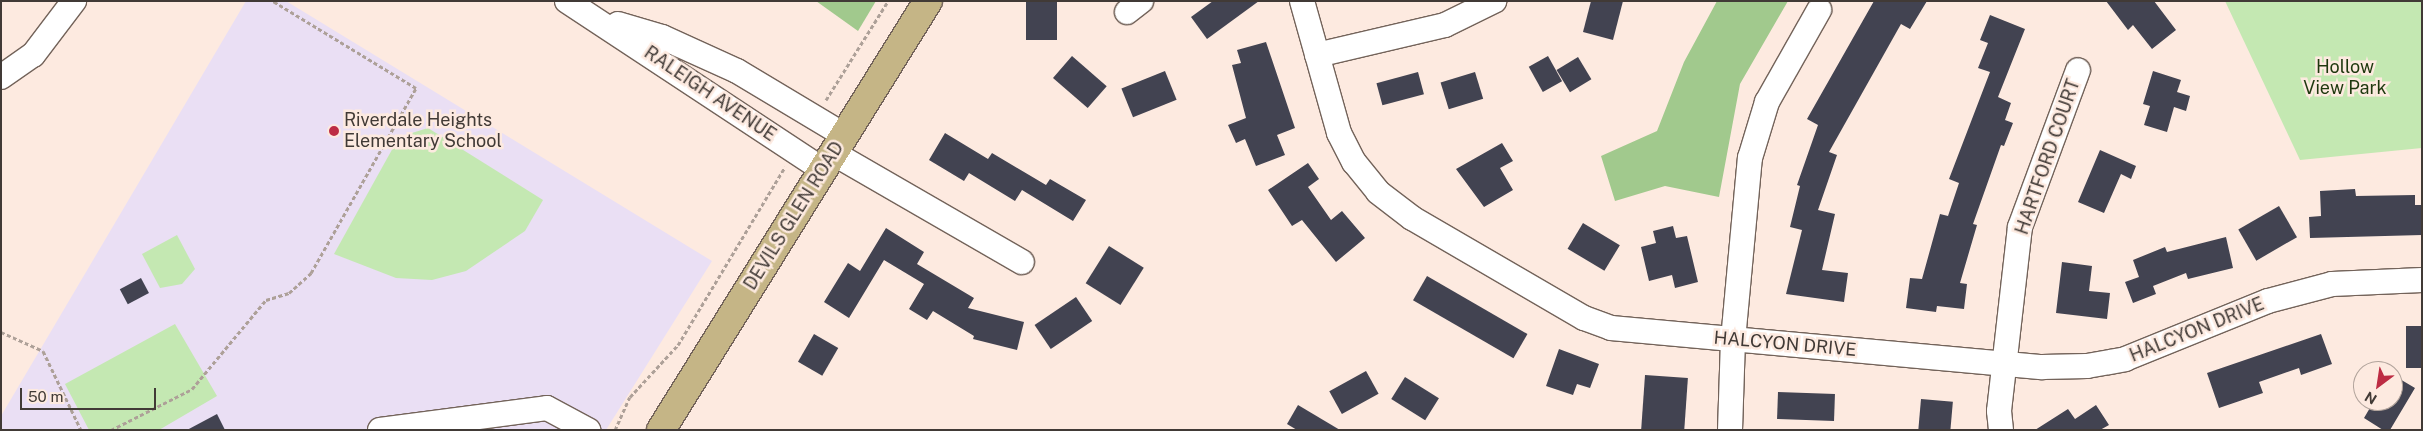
<!DOCTYPE html>
<html>
<head>
<meta charset="utf-8">
<style>
	body { margin:0 }
	#map { position:relative; width:2423px; height:431px; overflow:hidden; background:#fdeae0; font-family:"Public Sans",sans-serif }
	div>[style] { position:absolute }
	.education>* { inset:0; background:#eadff4 }
	.green>* { inset:0; background:#c4e8b2 }
	.forest>* { inset:0; background:#a1c98d }
	.building>* { inset:0; background:#424351; transform-origin:0 0 }
	.path>* { height:3px; margin-top:-1.5px; transform-origin:0; background:repeating-linear-gradient(90deg,#ada098 0 4px,transparent 0 6.5px) }
	.roads { filter:drop-shadow(1px 0 #73635a) drop-shadow(-1px 0 #73635a) drop-shadow(0 1px #73635a) drop-shadow(0 -1px #73635a) }
	.minor>* { height:24px; margin:-12px; padding:0 12px; transform-origin:12px; border-radius:12px; background:#fff }
	.major>* { height:28px; margin:-14px; padding:0 14px; transform-origin:14px; border-radius:14px; background:#c5b586 }
	.dots>* { width:14px; height:14px; translate:-50% -50%; box-sizing:border-box; border:2px solid #fdeae0; border-radius:50% }
	span { translate:-50% -50%; white-space:nowrap; text-align:center; line-height:1.15; -webkit-text-stroke:5px #fdeae0; paint-order:stroke }
	.park-label { font-size:18px; color:#1e380e }
	.street-label { font-size:18px; color:#413a36 }
	.poi-label { font-size:18px; color:#413a36 }
	.left { translate:0 -50%; text-align:left }
	.frame { position:absolute; inset:0; border:2px solid #413a36; pointer-events:none }
	.north { position:absolute; left:2353px; top:361px; width:50px; height:50px; box-sizing:border-box; background:#fdeae0; border:1px solid #b2a49c; border-radius:50%; rotate:211deg; font-size:14px; font-weight:700; line-height:20px; text-align:center; color:#413a36 }
	.north::after { content:''; display:block; margin:auto; width:18px; height:22px; background:#bd2c43; clip-path:polygon(50% 0,100% 100%,50% 72%,0 100%) }
	.scale { position:absolute; left:20px; top:388px; width:136px; height:22px; box-sizing:border-box; border:2px solid #413a36; border-top:0; padding-left:6px; font-size:15px; line-height:18px; white-space:nowrap; color:#413a36; -webkit-text-stroke:4px #fdeae0; paint-order:stroke }
</style>
</head>
<body>
<div id="map">
	<div class="education">
		<i style="clip-path:polygon(246px 1px,286px 1px,712px 261px,606px 430px,1px 430px,1px 416px)"></i>
	</div>
	<div class="green">
		<i style="clip-path:polygon(2225px 1px,2422px 1px,2422px 148px,2300px 160px)"></i>
		<i style="clip-path:polygon(428px 128px,543px 200px,525px 231px,466px 271px,432px 280px,396px 278px,334px 254px,399px 137px)"></i>
		<i style="clip-path:polygon(177px 235px,195px 269px,182px 284px,160px 288px,142px 254px)"></i>
		<i style="clip-path:polygon(175px 324px,217px 396px,159px 430px,89px 430px,65px 384px)"></i>
	</div>
	<div class="forest">
		<i style="clip-path:polygon(816px 1px,876px 1px,858px 31px)"></i>
		<i style="clip-path:polygon(1717px 1px,1788px 1px,1740px 84px,1719px 197px,1665px 186px,1615px 201px,1601px 156px,1657px 131px,1684px 62px)"></i>
	</div>
	<div class="building">
		<i style="left:1026px;top:1px;width:31px;height:39px"></i>
		<i style="clip-path:polygon(1213px 1px,1259px 1px,1207px 39px,1191px 17px)"></i>
		<i style="clip-path:polygon(1591px 1px,1623px 1px,1613px 40px,1583px 32px)"></i>
		<i style="clip-path:polygon(1874px 1px,1927px 1px,1910px 29px,1901px 24px,1829px 152px,1837px 155px,1818px 210px,1835px 214px,1822px 270px,1848px 273px,1844px 302px,1786px 294px,1802px 230px,1790px 227px,1800px 186px,1797px 185px,1818px 125px,1807px 119px)"></i>
		<i style="clip-path:polygon(2106px 1px,2154px 1px,2176px 30px,2152px 49px,2133px 25px,2128px 30px)"></i>
		<i style="clip-path:polygon(1990px 15px,2025px 29px,1998px 97px,2011px 103px,2005px 120px,2013px 123px,2004px 146px,2001px 145px,1973px 224px,1977px 225px,1960px 283px,1967px 284px,1964px 309px,1937px 306px,1936px 312px,1906px 308px,1910px 278px,1922px 279px,1940px 214px,1948px 216px,1959px 183px,1949px 179px,1990px 72px,1978px 68px,1988px 43px,1980px 40px)"></i>
		<i style="clip-path:polygon(1266px 42px,1295px 128px,1277px 135px,1285px 155px,1256px 166px,1245px 139px,1236px 143px,1228px 125px,1246px 118px,1232px 65px,1241px 63px,1237px 50px)"></i>
		<i style="left:1072px;top:56px;width:46px;height:29px;rotate:41deg"></i>
		<i style="left:1548px;top:56px;width:29px;height:22px;rotate:61deg"></i>
		<i style="left:1578px;top:57px;width:26px;height:25px;rotate:59deg"></i>
		<i style="left:1165px;top:71px;width:31px;height:47px;rotate:68deg"></i>
		<i style="clip-path:polygon(2153px 71px,2181px 80px,2177px 92px,2190px 96px,2186px 111px,2174px 107px,2167px 132px,2144px 125px,2150px 106px,2143px 104px)"></i>
		<i style="left:1418px;top:72px;width:23px;height:43px;rotate:75deg"></i>
		<i style="left:1475px;top:72px;width:28px;height:36px;rotate:73deg"></i>
		<i style="clip-path:polygon(945px 133px,988px 159px,992px 153px,1046px 185px,1050px 179px,1086px 200px,1073px 221px,1022px 190px,1015px 201px,969px 173px,964px 181px,929px 160px)"></i>
		<i style="clip-path:polygon(1502px 143px,1513px 161px,1500px 168px,1513px 190px,1484px 207px,1456px 169px)"></i>
		<i style="clip-path:polygon(2100px 150px,2136px 166px,2131px 179px,2121px 174px,2104px 213px,2078px 202px)"></i>
		<i style="clip-path:polygon(1308px 163px,1319px 179px,1308px 187px,1331px 220px,1342px 211px,1365px 238px,1336px 262px,1302px 220px,1292px 226px,1268px 190px)"></i>
		<i style="clip-path:polygon(2355px 189px,2356px 196px,2415px 195px,2415px 205px,2422px 205px,2422px 235px,2310px 238px,2309px 217px,2321px 216px,2320px 191px)"></i>
		<i style="left:2279px;top:206px;width:36px;height:47px;rotate:60deg"></i>
		<i style="left:1583px;top:223px;width:43px;height:30px;rotate:31deg"></i>
		<i style="clip-path:polygon(1673px 226px,1676px 238px,1687px 236px,1698px 282px,1675px 288px,1672px 275px,1649px 281px,1641px 247px,1656px 243px,1653px 231px)"></i>
		<i style="clip-path:polygon(886px 228px,924px 252px,917px 264px,974px 298px,968px 308px,1024px 322px,1017px 350px,973px 339px,974px 336px,933px 311px,927px 320px,909px 309px,924px 284px,884px 260px,849px 318px,824px 302px,848px 263px,860px 271px)"></i>
		<i style="clip-path:polygon(2226px 237px,2233px 268px,2188px 279px,2186px 273px,2153px 286px,2156px 294px,2133px 303px,2125px 282px,2139px 277px,2133px 260px,2165px 247px,2167px 252px)"></i>
		<i style="left:1109px;top:246px;width:41px;height:44px;rotate:32deg"></i>
		<i style="clip-path:polygon(2062px 262px,2092px 266px,2089px 291px,2110px 293px,2107px 319px,2056px 313px)"></i>
		<i style="left:1427px;top:276px;width:116px;height:28px;rotate:30deg"></i>
		<i style="left:141px;top:278px;width:17px;height:24px;rotate:62deg"></i>
		<i style="left:1076px;top:297px;width:29px;height:50px;rotate:56deg"></i>
		<i style="left:2406px;top:326px;width:16px;height:42px"></i>
		<i style="left:814px;top:334px;width:28px;height:32px;rotate:30deg"></i>
		<i style="clip-path:polygon(2321px 334px,2332px 364px,2301px 375px,2299px 368px,2259px 382px,2263px 393px,2219px 408px,2207px 373px)"></i>
		<i style="clip-path:polygon(1559px 349px,1599px 364px,1590px 388px,1577px 384px,1573px 395px,1546px 386px)"></i>
		<i style="left:1366px;top:371px;width:26px;height:42px;rotate:61deg"></i>
		<i style="left:1645px;top:375px;width:43px;height:55px;rotate:4deg"></i>
		<i style="clip-path:polygon(2393px 375px,2415px 388px,2390px 430px,2383px 430px,2364px 418px,2374px 401px,2393px 401px)"></i>
		<i style="left:1405px;top:377px;width:40px;height:26px;rotate:32deg"></i>
		<i style="left:1778px;top:392px;width:57px;height:27px;rotate:2deg"></i>
		<i style="left:1921px;top:399px;width:32px;height:31px;rotate:5deg"></i>
		<i style="clip-path:polygon(1298px 405px,1340px 430px,1297px 430px,1287px 424px)"></i>
		<i style="clip-path:polygon(2096px 405px,2109px 425px,2100px 430px,2035px 430px,2068px 409px,2075px 419px)"></i>
		<i style="clip-path:polygon(217px 414px,225px 430px,187px 430px)"></i>
	</div>
	<div class="path">
		<i style="left:826px;top:100px;width:117px;rotate:-57.9deg"></i>
		<i style="left:1px;top:332px;width:46px;rotate:24.3deg"></i>
		<i style="left:43px;top:351px;width:88px;rotate:64.3deg"></i>
		<i style="left:111px;top:430px;width:91px;rotate:-26.8deg"></i>
		<i style="left:192px;top:389px;width:116px;rotate:-50.3deg"></i>
		<i style="left:266px;top:300px;width:24px;rotate:-17deg"></i>
		<i style="left:289px;top:293px;width:30px;rotate:-42deg"></i>
		<i style="left:311px;top:273px;width:213px;rotate:-60.4deg"></i>
		<i style="left:416px;top:88px;width:167px;rotate:-148.7deg"></i>
		<i style="left:615px;top:430px;width:36px;rotate:-66deg"></i>
		<i style="left:630px;top:397px;width:71px;rotate:-47.3deg"></i>
		<i style="left:678px;top:345px;width:208px;rotate:-59deg"></i>
	</div>
	<div class="roads">
		<div class="minor">
			<i style="left:567px;top:1px;width:307px;rotate:33.4deg"></i>
			<i style="left:1302px;top:1px;width:137px;rotate:74.3deg"></i>
			<i style="left:1339px;top:133px;width:33px;rotate:63deg"></i>
			<i style="left:1354px;top:162px;width:38px;rotate:51deg"></i>
			<i style="left:1378px;top:192px;width:43px;rotate:37.4deg"></i>
			<i style="left:1412px;top:218px;width:199px;rotate:30.2deg"></i>
			<i style="left:1584px;top:318px;width:29px;rotate:20deg"></i>
			<i style="left:1611px;top:328px;width:433px;rotate:5.2deg"></i>
			<i style="left:2042px;top:367px;width:45px;rotate:-1.3deg"></i>
			<i style="left:2087px;top:366px;width:39px;rotate:-10deg"></i>
			<i style="left:2125px;top:359px;width:154px;rotate:-22.1deg"></i>
			<i style="left:2268px;top:301px;width:66px;rotate:-14.9deg"></i>
			<i style="left:2332px;top:284px;width:90px;rotate:-2.5deg"></i>
			<i style="left:1127px;top:12px;width:18px;rotate:-38deg"></i>
			<i style="left:618px;top:24px;width:46px;rotate:16.5deg"></i>
			<i style="left:662px;top:37px;width:82px;rotate:24.4deg"></i>
			<i style="left:737px;top:71px;width:125px;rotate:30.9deg"></i>
			<i style="left:1317px;top:55px;width:131px;rotate:-13.2deg"></i>
			<i style="left:1445px;top:25px;width:55px;rotate:-26.1deg"></i>
			<i style="left:1px;top:77px;width:39px;rotate:-35deg"></i>
			<i style="left:33px;top:55px;width:68px;rotate:-52.8deg"></i>
			<i style="left:833px;top:153px;width:218px;rotate:30deg"></i>
			<i style="left:380px;top:430px;width:168px;rotate:-7.5deg"></i>
			<i style="left:547px;top:408px;width:47px;rotate:28.2deg"></i>
			<i style="left:1730px;top:430px;width:90px;rotate:-88.1deg"></i>
			<i style="left:1733px;top:340px;width:183px;rotate:-84.7deg"></i>
			<i style="left:1750px;top:158px;width:59px;rotate:-73.1deg"></i>
			<i style="left:1767px;top:102px;width:106px;rotate:-60.5deg"></i>
			<i style="left:2001px;top:430px;width:19px;rotate:-96deg"></i>
			<i style="left:1999px;top:411px;width:185px;rotate:-83.5deg"></i>
			<i style="left:2020px;top:227px;width:167px;rotate:-69.7deg"></i>
		</div>
		<div class="major">
			<i style="left:661px;top:430px;width:505px;rotate:-58.1deg"></i>
		</div>
	</div>
	<div class="dots">
		<i style="left:334px;top:131px;background:#bd2c43"></i>
	</div>
	<div class="park-label">
		<span style="left:2345px;top:78px">Hollow<br>View Park</span>
	</div>
	<div class="street-label">
		<span style="left:710px;top:94px;rotate:34deg">RALEIGH AVENUE</span>
		<span style="left:2048px;top:157px;rotate:-71deg">HARTFORD COURT</span>
		<span style="left:794px;top:216px;rotate:-58deg">DEVILS GLEN ROAD</span>
		<span style="left:2197px;top:330px;rotate:-22deg">HALCYON DRIVE</span>
		<span style="left:1785px;top:344px;rotate:5deg">HALCYON DRIVE</span>
	</div>
	<div class="poi-label">
		<span class="left" style="left:344px;top:131px">Riverdale Heights<br>Elementary School</span>
	</div>
	<div class="frame"></div>
	<div class="north">N</div>
	<div class="scale">50 m</div>
</div>
</body>
</html>
